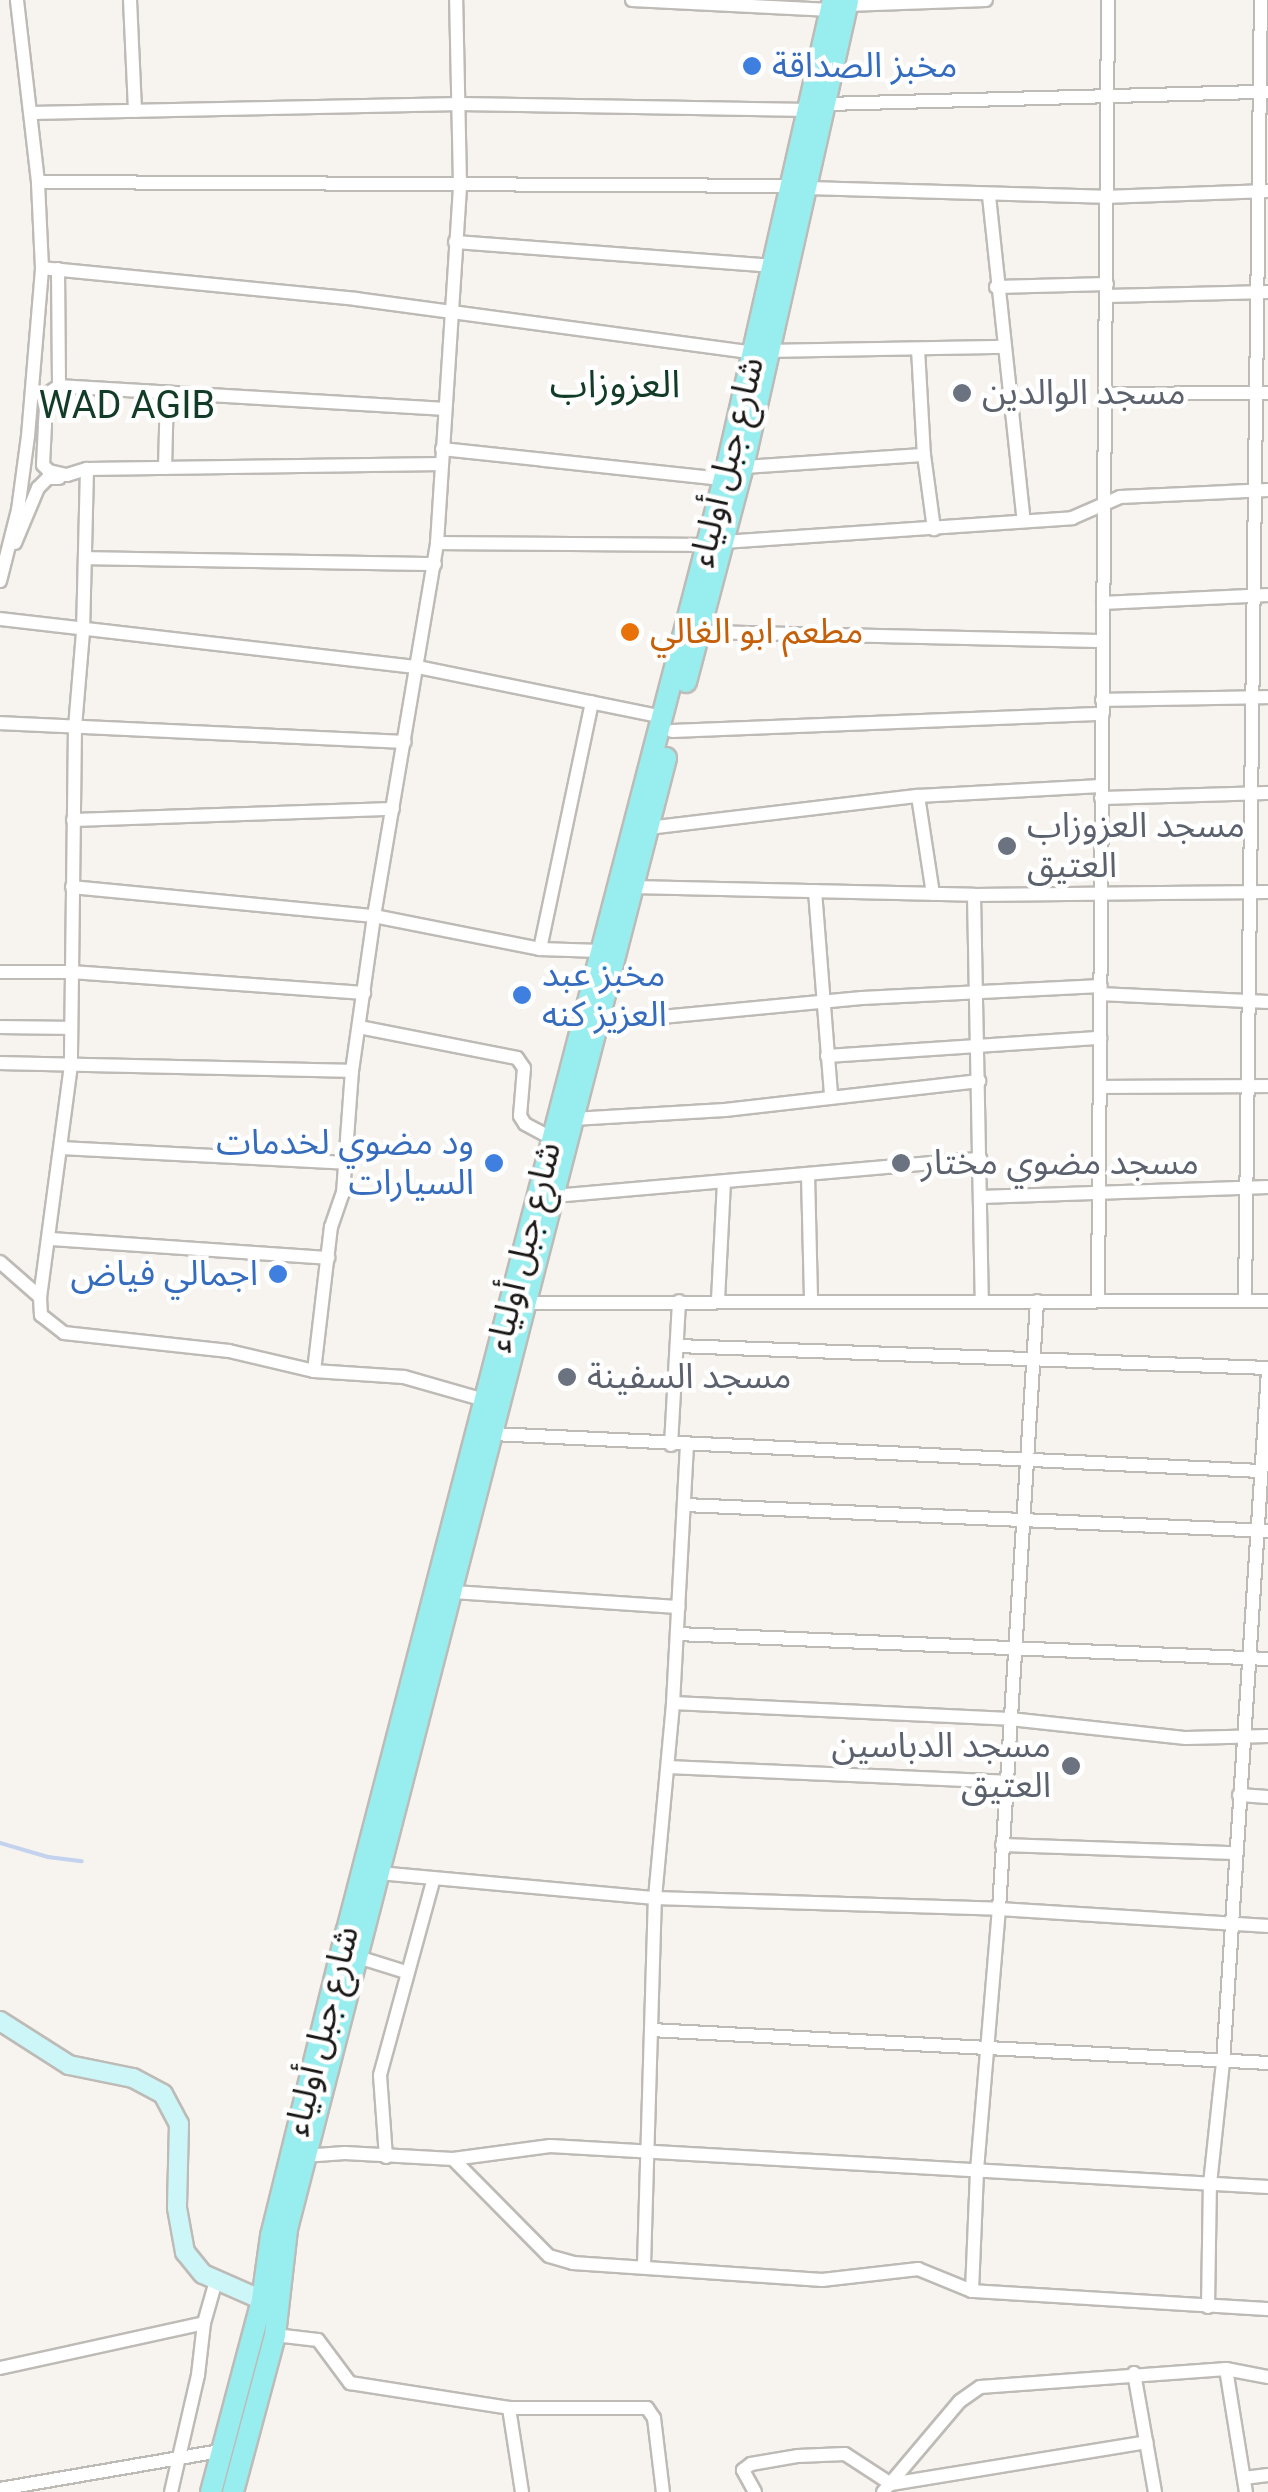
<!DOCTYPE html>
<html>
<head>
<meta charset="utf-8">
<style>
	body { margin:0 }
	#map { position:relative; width:1268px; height:2492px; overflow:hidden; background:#f7f4f0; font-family:Roboto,"Noto Sans Arabic",sans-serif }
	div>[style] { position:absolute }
	.stream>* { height:4px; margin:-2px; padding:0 2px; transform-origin:2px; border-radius:2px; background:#c3d2ed }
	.roads { filter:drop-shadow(2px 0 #bebbb7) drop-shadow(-2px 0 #bebbb7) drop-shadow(0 2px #bebbb7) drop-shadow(0 -2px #bebbb7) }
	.street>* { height:12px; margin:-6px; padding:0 6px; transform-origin:6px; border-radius:6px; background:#fff }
	.secondary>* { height:18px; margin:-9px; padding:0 9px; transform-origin:9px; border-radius:9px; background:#ccf6f7 }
	.primary>* { height:20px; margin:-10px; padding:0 10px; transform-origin:10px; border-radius:10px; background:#98edef }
	.dots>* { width:28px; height:28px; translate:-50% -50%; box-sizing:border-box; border:5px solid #fff; border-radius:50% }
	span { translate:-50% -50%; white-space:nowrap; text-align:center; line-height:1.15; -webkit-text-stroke:9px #fff; paint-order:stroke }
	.shop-label { font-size:35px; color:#366cbe }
	.left { translate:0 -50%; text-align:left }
	.right { translate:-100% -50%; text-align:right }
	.worship-label { font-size:35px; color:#5b616d }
	.street-label { font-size:35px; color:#191817 }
	.food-label { font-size:35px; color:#c56008 }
	.neighbourhood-label { font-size:38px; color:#123c27 }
</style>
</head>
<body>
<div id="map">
	<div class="stream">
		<i style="left:0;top:1843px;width:50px;rotate:16.3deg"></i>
		<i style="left:48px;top:1857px;width:34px;rotate:7deg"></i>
	</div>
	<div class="roads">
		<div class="street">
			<i style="left:130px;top:0;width:111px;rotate:87.4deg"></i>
			<i style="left:632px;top:0;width:199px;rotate:2.9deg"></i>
			<i style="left:847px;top:5px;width:139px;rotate:-2.1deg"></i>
			<i style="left:827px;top:104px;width:441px;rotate:-1.6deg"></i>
			<i style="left:31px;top:113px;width:429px;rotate:-1.2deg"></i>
			<i style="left:460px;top:104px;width:349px;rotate:1deg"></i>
			<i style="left:38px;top:182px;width:755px;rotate:0.3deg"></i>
			<i style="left:808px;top:188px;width:296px;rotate:1.7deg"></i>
			<i style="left:1104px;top:197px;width:164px;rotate:-2.1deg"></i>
			<i style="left:989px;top:196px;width:327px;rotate:83.9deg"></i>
			<i style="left:455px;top:242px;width:321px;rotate:4.3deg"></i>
			<i style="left:42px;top:268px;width:316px;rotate:5.6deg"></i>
			<i style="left:356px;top:299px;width:402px;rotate:7.7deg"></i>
			<i style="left:58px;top:269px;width:117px;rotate:89.5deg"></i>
			<i style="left:59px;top:386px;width:14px;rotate:146deg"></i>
			<i style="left:47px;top:394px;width:31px;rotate:94deg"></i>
			<i style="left:45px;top:425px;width:40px;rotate:92.9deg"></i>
			<i style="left:43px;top:465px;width:8px;rotate:45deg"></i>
			<i style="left:49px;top:471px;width:18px;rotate:13deg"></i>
			<i style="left:67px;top:475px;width:21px;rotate:-17deg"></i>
			<i style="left:87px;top:469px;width:355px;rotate:-0.8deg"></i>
			<i style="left:996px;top:287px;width:111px;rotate:-1.5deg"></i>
			<i style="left:1108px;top:296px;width:160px;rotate:-1.4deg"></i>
			<i style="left:918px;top:349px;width:106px;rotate:86.8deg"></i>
			<i style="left:924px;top:455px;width:75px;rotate:82.3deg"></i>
			<i style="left:770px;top:351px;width:232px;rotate:-1deg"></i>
			<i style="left:59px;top:386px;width:386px;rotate:3.4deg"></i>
			<i style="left:1106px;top:394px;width:162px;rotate:-0.4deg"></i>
			<i style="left:442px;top:449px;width:284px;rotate:6.1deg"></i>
			<i style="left:743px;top:467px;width:181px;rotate:-3.8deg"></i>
			<i style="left:165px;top:468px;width:74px;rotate:-88.5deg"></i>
			<i style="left:87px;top:469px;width:163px;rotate:91.4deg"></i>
			<i style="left:83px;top:632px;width:95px;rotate:94.8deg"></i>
			<i style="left:75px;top:727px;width:338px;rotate:90.7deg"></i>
			<i style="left:71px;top:1065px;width:234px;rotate:97.6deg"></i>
			<i style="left:40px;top:1297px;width:18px;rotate:87deg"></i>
			<i style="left:41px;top:1315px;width:29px;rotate:38deg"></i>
			<i style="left:64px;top:1333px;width:166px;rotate:6.2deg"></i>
			<i style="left:229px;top:1351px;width:87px;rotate:13.2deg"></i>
			<i style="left:314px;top:1371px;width:90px;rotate:3.8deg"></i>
			<i style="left:404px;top:1377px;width:84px;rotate:15.9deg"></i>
			<i style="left:723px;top:542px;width:350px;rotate:-3.9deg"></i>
			<i style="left:1072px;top:518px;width:52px;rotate:-23.6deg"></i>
			<i style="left:1120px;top:497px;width:148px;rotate:-2.7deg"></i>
			<i style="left:15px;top:543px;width:60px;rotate:-67.3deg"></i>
			<i style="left:38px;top:488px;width:14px;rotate:-45deg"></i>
			<i style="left:48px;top:478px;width:11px"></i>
			<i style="left:437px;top:543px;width:269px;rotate:0.4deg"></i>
			<i style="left:85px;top:558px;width:350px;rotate:1deg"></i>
			<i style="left:0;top:581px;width:73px;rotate:-75.8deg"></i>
			<i style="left:18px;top:510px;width:75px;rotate:-82.3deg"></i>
			<i style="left:28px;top:436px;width:169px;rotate:-85.2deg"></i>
			<i style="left:42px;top:268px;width:86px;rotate:-92.7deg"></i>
			<i style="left:38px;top:182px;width:183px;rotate:-96.6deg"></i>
			<i style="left:1103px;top:603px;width:165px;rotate:-2.8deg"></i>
			<i style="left:0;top:619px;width:421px;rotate:6.6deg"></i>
			<i style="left:418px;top:667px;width:250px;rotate:11.5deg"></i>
			<i style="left:699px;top:632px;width:404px;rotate:1.3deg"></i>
			<i style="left:1102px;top:700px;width:166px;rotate:-1deg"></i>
			<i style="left:0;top:723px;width:405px;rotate:2.7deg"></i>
			<i style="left:672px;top:731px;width:431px;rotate:-2.3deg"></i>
			<i style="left:918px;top:796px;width:99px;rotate:81.3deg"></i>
			<i style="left:1101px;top:798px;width:167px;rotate:-1.7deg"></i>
			<i style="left:73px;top:820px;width:320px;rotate:-2deg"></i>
			<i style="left:648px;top:828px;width:272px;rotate:-6.8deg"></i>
			<i style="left:918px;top:796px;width:183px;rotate:-3.1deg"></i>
			<i style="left:72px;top:887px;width:303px;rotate:5.5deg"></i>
			<i style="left:374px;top:916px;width:169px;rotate:11.2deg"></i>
			<i style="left:540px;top:949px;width:60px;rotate:1.9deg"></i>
			<i style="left:633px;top:887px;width:341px;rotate:1.3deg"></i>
			<i style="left:974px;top:895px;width:294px;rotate:-0.6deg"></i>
			<i style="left:815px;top:891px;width:204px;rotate:85.5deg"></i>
			<i style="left:974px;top:895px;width:406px;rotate:88.9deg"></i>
			<i style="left:540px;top:949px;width:252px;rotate:-78.1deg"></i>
			<i style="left:0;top:972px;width:71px"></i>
			<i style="left:71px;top:972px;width:294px;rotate:4.1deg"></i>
			<i style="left:1100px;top:994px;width:168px;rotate:2.7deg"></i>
			<i style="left:598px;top:1023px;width:265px;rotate:-5.4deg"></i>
			<i style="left:862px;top:998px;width:239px;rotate:-2.9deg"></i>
			<i style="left:0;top:1027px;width:71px;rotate:0.8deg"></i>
			<i style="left:359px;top:1027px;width:161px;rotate:11.1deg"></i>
			<i style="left:517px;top:1058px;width:12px;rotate:55deg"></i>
			<i style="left:524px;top:1068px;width:48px;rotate:94.8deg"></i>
			<i style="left:520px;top:1116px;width:9px;rotate:58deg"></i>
			<i style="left:525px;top:1124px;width:30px;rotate:28deg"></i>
			<i style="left:827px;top:1056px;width:274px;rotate:-3.8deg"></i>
			<i style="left:0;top:1063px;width:352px;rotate:1.3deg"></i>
			<i style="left:1100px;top:1087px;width:168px;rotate:-0.3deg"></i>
			<i style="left:573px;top:1119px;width:152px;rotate:-3.4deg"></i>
			<i style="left:725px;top:1110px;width:256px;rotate:-6.5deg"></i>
			<i style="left:62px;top:1148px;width:283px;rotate:3deg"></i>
			<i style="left:808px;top:1175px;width:127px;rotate:88.6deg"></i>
			<i style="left:554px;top:1196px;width:428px;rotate:-5deg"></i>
			<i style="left:980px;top:1197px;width:288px;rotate:-2deg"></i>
			<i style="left:50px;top:1239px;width:279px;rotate:3.9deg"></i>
			<i style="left:0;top:1262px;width:53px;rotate:41.2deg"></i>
			<i style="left:718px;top:1300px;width:117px;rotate:-87.1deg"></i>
			<i style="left:1098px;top:1301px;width:1301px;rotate:-89.56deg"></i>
			<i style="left:1245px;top:1301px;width:1301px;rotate:-89.3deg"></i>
			<i style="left:526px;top:1303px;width:742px;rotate:-0.15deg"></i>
			<i style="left:677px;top:1346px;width:591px;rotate:2.13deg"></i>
			<i style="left:314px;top:1371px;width:145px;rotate:-83.3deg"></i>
			<i style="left:331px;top:1227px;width:36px;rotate:-71deg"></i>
			<i style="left:343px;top:1193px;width:122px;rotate:-85.8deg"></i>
			<i style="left:352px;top:1071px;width:157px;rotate:-81.9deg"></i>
			<i style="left:374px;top:916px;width:378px;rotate:-80.4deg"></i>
			<i style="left:437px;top:543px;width:360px;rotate:-86.3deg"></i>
			<i style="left:460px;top:184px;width:184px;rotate:-91.2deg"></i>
			<i style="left:493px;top:1434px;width:768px;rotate:2.76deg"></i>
			<i style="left:671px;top:1445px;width:144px;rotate:-86.8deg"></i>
			<i style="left:685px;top:1505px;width:584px;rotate:2.55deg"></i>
			<i style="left:452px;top:1592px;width:227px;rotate:3.8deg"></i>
			<i style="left:677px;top:1634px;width:592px;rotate:2.42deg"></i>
			<i style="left:673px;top:1703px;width:337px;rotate:2.7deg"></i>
			<i style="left:1010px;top:1719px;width:177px;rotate:6.2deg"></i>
			<i style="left:1186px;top:1738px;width:82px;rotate:-1.4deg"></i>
			<i style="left:668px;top:1767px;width:338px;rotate:2.5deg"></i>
			<i style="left:1239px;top:1795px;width:29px;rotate:4deg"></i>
			<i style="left:1002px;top:1845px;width:234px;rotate:2deg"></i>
			<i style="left:379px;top:1873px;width:277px;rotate:5.2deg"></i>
			<i style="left:655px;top:1898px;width:344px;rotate:1.8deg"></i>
			<i style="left:999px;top:1909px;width:270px;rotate:3.6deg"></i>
			<i style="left:358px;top:1957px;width:50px;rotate:17.4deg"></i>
			<i style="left:651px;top:2030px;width:618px;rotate:3.06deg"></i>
			<i style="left:303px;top:2156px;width:42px;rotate:-4.1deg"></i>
			<i style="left:345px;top:2153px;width:108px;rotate:3.2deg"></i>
			<i style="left:453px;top:2159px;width:98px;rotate:-7.6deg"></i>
			<i style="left:550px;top:2146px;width:719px;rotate:3.27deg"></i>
			<i style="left:386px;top:2157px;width:82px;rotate:-94.2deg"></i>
			<i style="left:380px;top:2075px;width:204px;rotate:-74.7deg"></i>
			<i style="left:453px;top:2159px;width:136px;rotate:45.3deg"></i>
			<i style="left:549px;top:2256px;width:25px;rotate:16deg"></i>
			<i style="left:573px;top:2263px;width:250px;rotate:3.9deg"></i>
			<i style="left:822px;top:2280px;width:97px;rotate:-6.5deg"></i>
			<i style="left:918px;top:2269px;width:58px;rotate:22.2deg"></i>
			<i style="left:972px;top:2291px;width:297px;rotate:3.5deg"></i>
			<i style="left:644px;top:2265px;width:367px;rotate:-88.3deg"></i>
			<i style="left:655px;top:1898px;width:196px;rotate:-84.7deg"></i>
			<i style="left:673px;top:1703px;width:257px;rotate:-86.9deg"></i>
			<i style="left:972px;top:2291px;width:121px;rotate:-87.6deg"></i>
			<i style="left:977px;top:2170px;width:262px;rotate:-85.2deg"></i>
			<i style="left:999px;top:1909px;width:609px;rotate:-86.42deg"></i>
			<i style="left:1208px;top:2307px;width:123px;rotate:-89.1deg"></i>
			<i style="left:1210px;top:2184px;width:122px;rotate:-83.9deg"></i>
			<i style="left:1223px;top:2063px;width:693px;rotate:-86.28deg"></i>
			<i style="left:275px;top:2335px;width:43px;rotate:6.6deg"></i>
			<i style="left:318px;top:2340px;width:54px;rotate:53.3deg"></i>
			<i style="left:350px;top:2383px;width:161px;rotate:8.9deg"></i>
			<i style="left:509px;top:2408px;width:85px;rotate:81.2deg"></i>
			<i style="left:0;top:2368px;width:209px;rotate:-12.4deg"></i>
			<i style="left:204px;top:2323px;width:44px;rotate:-74.1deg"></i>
			<i style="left:1226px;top:2369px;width:125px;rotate:80.8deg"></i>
			<i style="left:1134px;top:2373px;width:121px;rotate:80deg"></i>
			<i style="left:509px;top:2408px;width:138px"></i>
			<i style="left:647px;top:2408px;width:12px;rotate:55deg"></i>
			<i style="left:654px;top:2418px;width:75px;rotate:83.1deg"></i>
			<i style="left:1244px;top:2478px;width:24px;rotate:-7deg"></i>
			<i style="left:0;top:2489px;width:224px;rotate:-9.8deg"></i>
			<i style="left:171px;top:2492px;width:120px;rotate:-77deg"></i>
			<i style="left:198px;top:2375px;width:52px;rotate:-83.4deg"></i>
			<i style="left:755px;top:2492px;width:25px;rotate:-119deg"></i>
			<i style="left:743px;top:2470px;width:10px;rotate:-37deg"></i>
			<i style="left:751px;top:2464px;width:48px;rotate:-9.7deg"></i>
			<i style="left:798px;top:2456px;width:47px;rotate:-2.4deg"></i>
			<i style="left:845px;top:2454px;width:55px;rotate:33.1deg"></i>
			<i style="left:891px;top:2484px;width:259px;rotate:-9.3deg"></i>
			<i style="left:883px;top:2492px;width:119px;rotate:-49.8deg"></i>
			<i style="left:960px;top:2401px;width:24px;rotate:-35deg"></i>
			<i style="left:980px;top:2387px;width:247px;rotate:-4.2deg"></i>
			<i style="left:1226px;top:2369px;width:43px;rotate:10.8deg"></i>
		</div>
		<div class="secondary">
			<i style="left:0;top:2021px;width:82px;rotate:32.5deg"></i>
			<i style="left:69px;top:2065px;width:65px;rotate:11.5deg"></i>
			<i style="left:133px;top:2078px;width:34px;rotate:28deg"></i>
			<i style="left:163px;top:2094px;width:34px;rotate:62deg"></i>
			<i style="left:179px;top:2124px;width:84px;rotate:91.4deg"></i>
			<i style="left:177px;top:2208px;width:45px;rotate:79.7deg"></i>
			<i style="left:185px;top:2252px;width:28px;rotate:51deg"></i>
			<i style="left:203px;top:2274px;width:64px;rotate:23.8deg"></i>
		</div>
		<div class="primary">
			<i style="left:686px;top:682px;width:222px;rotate:-75.2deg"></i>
			<i style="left:743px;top:467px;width:479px;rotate:-77.3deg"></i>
			<i style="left:211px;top:2492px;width:199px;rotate:-75.1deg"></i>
			<i style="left:262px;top:2300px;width:65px;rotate:-82deg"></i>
			<i style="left:271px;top:2236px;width:315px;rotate:-76.1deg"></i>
			<i style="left:347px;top:1930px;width:1499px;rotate:-75.44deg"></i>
			<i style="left:724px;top:479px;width:491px;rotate:-77.2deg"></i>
			<i style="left:233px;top:2492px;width:163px;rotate:-75deg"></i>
			<i style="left:275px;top:2335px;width:107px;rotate:-83.5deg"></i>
			<i style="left:287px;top:2229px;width:1519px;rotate:-75.55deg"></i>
		</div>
	</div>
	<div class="dots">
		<i style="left:752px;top:66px;background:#3f7fe0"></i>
		<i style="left:962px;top:393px;background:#6b7280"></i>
		<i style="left:630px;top:632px;background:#e8710a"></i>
		<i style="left:1007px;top:846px;background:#6b7280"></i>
		<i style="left:522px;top:995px;background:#3f7fe0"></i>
		<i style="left:494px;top:1163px;background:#3f7fe0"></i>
		<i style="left:901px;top:1163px;background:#6b7280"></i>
		<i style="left:278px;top:1274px;background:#3f7fe0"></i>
		<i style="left:567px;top:1377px;background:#6b7280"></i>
		<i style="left:1071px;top:1766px;background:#6b7280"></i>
	</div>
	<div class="shop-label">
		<span class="left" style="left:772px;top:66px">مخبز الصداقة</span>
		<span class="left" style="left:542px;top:995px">مخبز عبد<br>العزيز كنه</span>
		<span class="right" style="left:474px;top:1163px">ود مضوي لخدمات<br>السيارات</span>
		<span class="right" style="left:258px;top:1274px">اجمالي فياض</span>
	</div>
	<div class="worship-label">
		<span class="left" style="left:982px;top:393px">مسجد الوالدين</span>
		<span class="left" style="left:1027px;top:846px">مسجد العزوزاب<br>العتيق</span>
		<span class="left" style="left:921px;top:1163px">مسجد مضوي مختار</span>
		<span class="left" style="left:587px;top:1377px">مسجد السفينة</span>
		<span class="right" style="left:1051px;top:1766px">مسجد الدباسين<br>العتيق</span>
	</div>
	<div class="street-label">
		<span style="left:727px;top:462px;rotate:-76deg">شارع جبل أولياء</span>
		<span style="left:524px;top:1247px;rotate:-76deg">شارع جبل أولياء</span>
		<span style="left:322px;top:2031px;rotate:-76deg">شارع جبل أولياء</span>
	</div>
	<div class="food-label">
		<span class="left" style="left:650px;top:632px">مطعم ابو الغالي</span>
	</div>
	<div class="neighbourhood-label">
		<span style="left:615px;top:385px">العزوزاب</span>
		<span style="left:127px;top:406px">WAD AGIB</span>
	</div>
</div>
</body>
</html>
